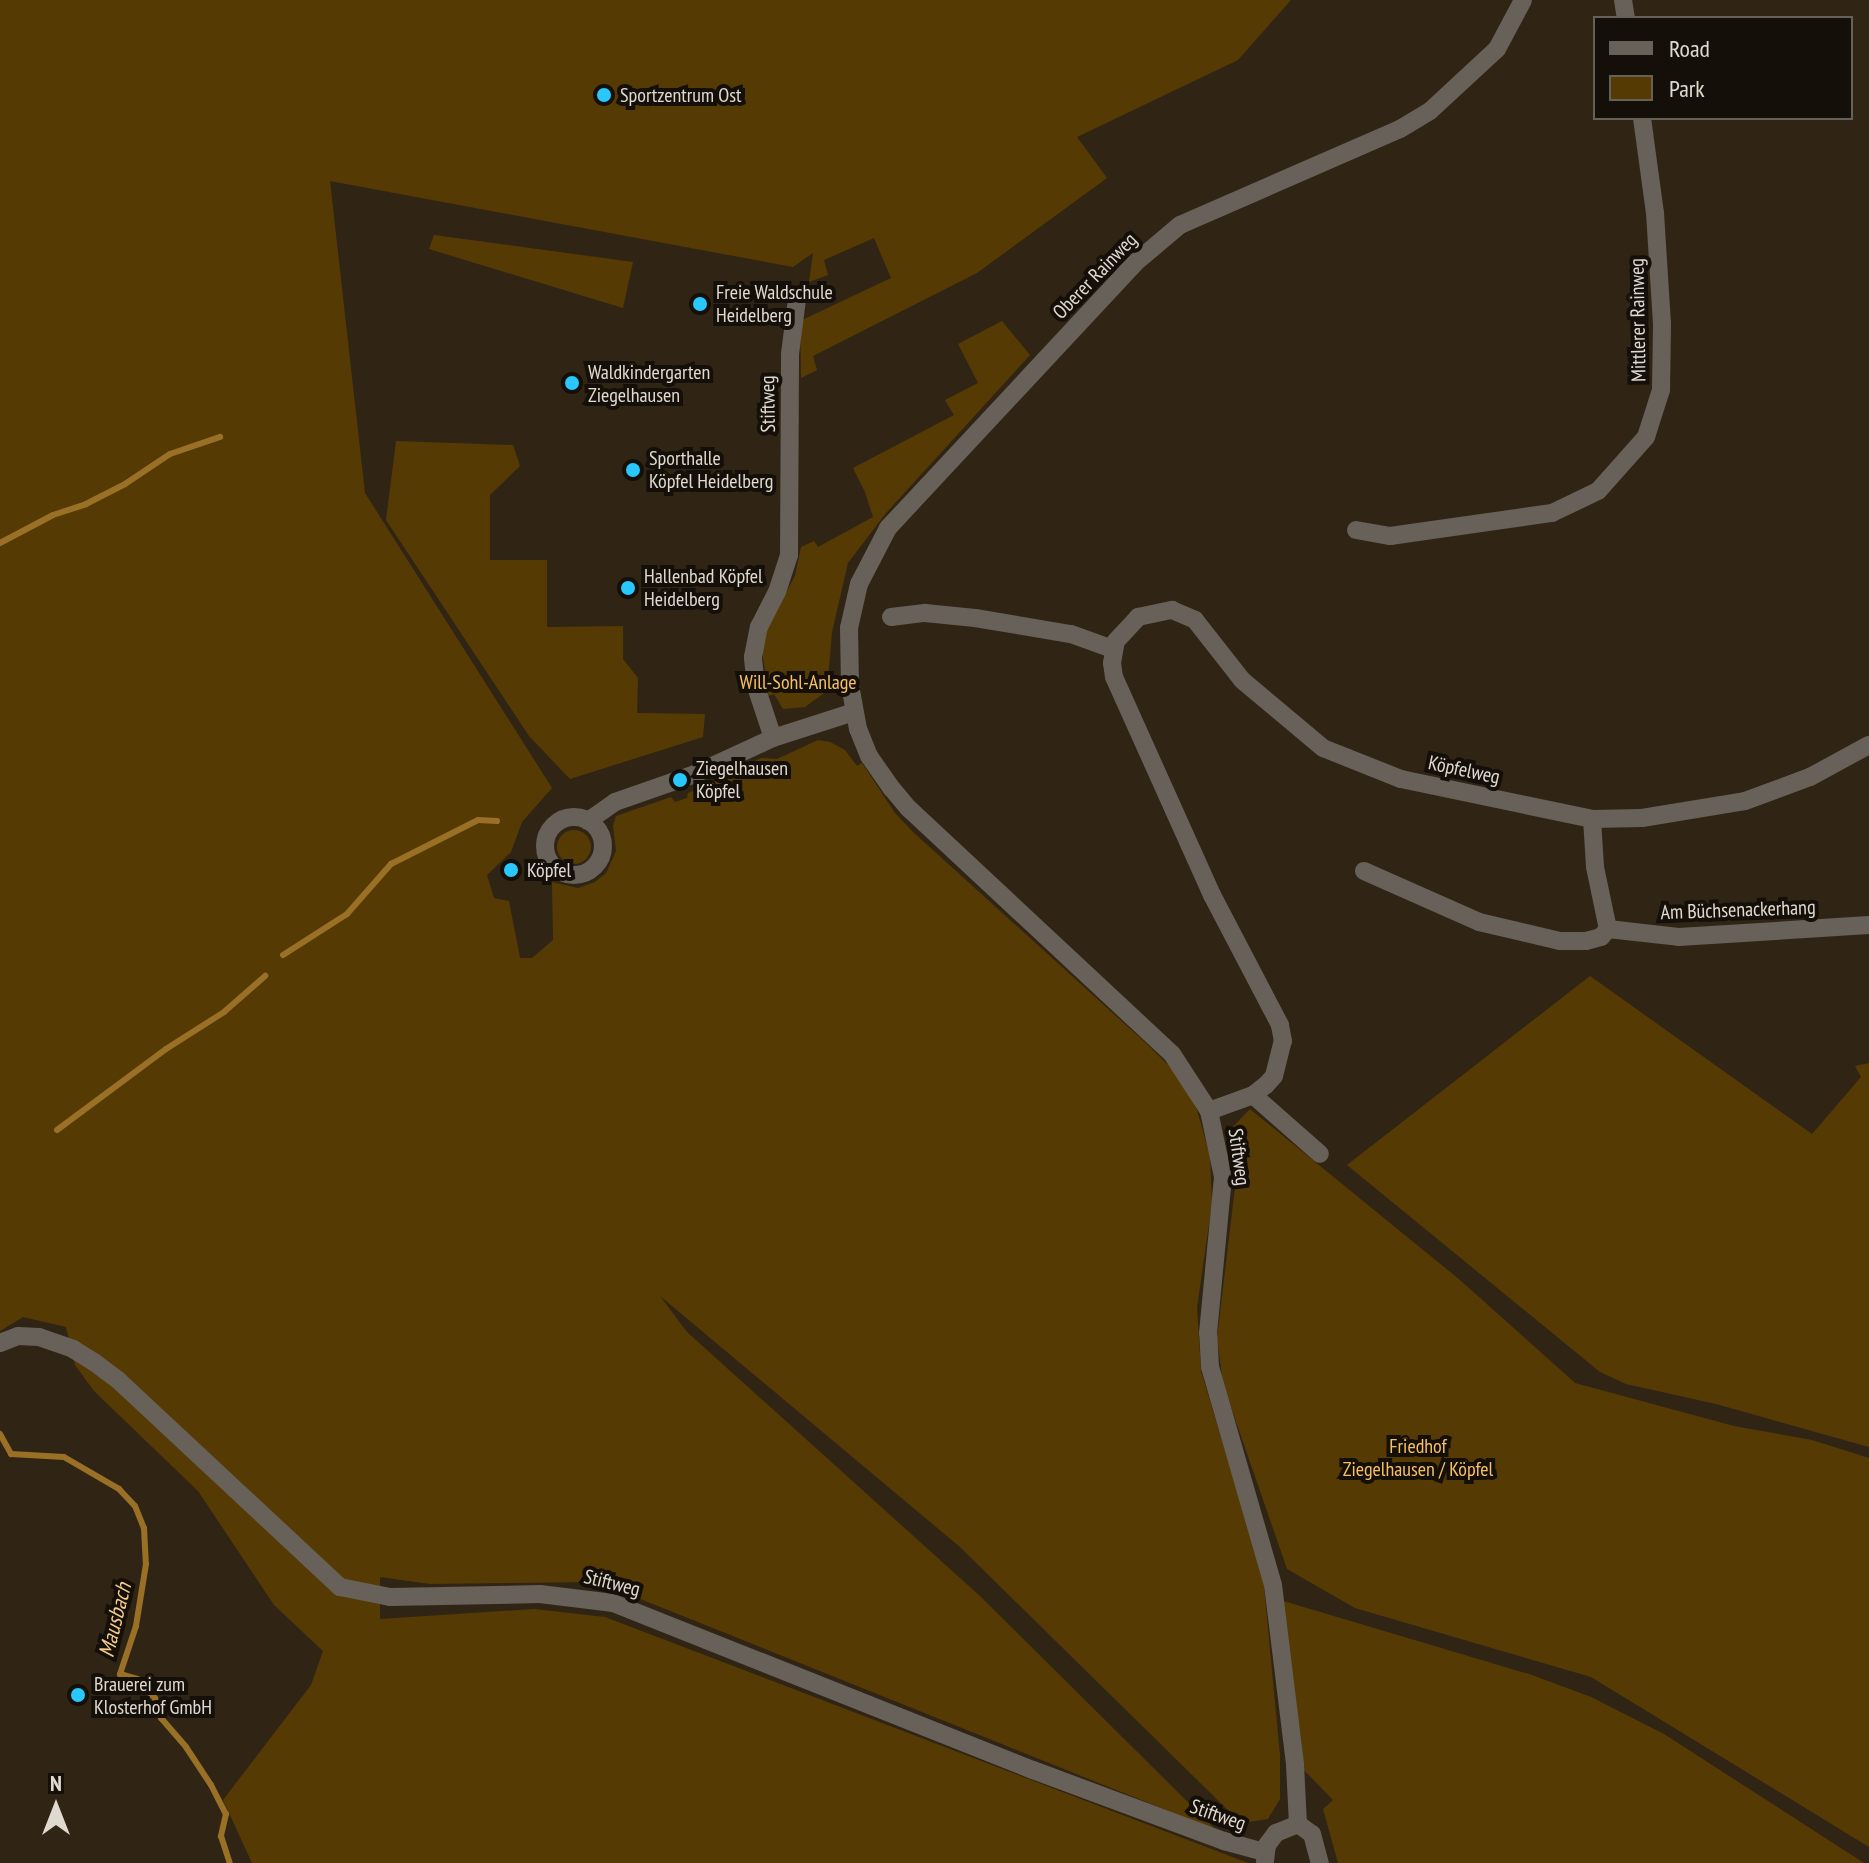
<!DOCTYPE html>
<html>
<head>
<meta charset="utf-8">
<style>
	body { margin:0 }
	#map { position:relative; width:1869px; height:1863px; overflow:hidden; background:#302515; font-family:"PT Sans Narrow",sans-serif }
	div>[style] { position:absolute }
	.green>* { inset:0; background:#563a04 }
	.round { border-radius:50% }
	.stream>* { height:6px; margin:-3px; padding:0 3px; transform-origin:3px; border-radius:3px; background:#9a7026 }
	.street>* { height:18px; margin:-9px; padding:0 9px; transform-origin:9px; border-radius:9px; background:#676159 }
	.street>.ring { margin:-9px; padding:0; box-sizing:content-box; background:none; border:18px solid #676159; border-radius:50% }
	.dots>* { width:22px; height:22px; translate:-50% -50%; box-sizing:border-box; border:4px solid #140f08; border-radius:50% }
	span { translate:-50% -50%; white-space:nowrap; text-align:center; line-height:1.15; -webkit-text-stroke:8px #140f08; paint-order:stroke }
	.poi-label { font-size:20px; color:#e0d9cf }
	.left { translate:0 -50%; text-align:left }
	.street-label { font-size:20px; color:#e0d9cf }
	.park-label { font-size:20px; color:#f8c064 }
	.water-label { font-size:22px; color:#f6cc8b; font-style:italic }
	.legend { position:absolute; left:1593px; top:16px; width:260px; height:104px; box-sizing:border-box; background:#140f08; border:2px solid #666058; margin:0; padding:10px 14px; list-style:none; font-size:24px; color:#e0d9cf }
	.legend li { display:flex; align-items:center; gap:16px; height:40px }
	.legend b { width:40px; border:2px solid #666058 }
	.north { position:absolute; left:16px; top:1767px; width:80px; height:80px; -webkit-text-stroke:6px #140f08; paint-order:stroke; rotate:0deg; font-size:22px; font-weight:700; line-height:32px; text-align:center; color:#e0d9cf }
	.north::after { content:''; display:block; margin:auto; width:28px; height:36px; background:#e0d9cf; clip-path:polygon(50% 0,100% 100%,50% 72%,0 100%) }
</style>
</head>
<body>
<div id="map">
	<div class="green">
		<i style="clip-path:polygon(0 0,1291px 0,1238px 60px,1077px 137px,1107px 178px,977px 273px,813px 356px,817px 370px,801px 378px,800px 321px,891px 278px,874px 238px,824px 260px,828px 275px,809px 282px,813px 253px,793px 267px,330px 181px,365px 493px,552px 788px,522px 822px,511px 852px,487px 875px,494px 898px,509px 901px,520px 958px,532px 958px,553px 940px,552px 882px,578px 888px,595px 882px,606px 873px,616px 851px,613px 826px,616px 816px,671px 797px,675px 802px,687px 798px,688px 793px,761px 758px,777px 759px,818px 740px,830px 742px,845px 750px,857px 766px,862px 763px,895px 813px,913px 832px,1148px 1045px,1172px 1069px,1186px 1091px,1197px 1110px,1210px 1156px,1212px 1203px,1197px 1308px,1201px 1371px,1263px 1576px,1280px 1755px,1280px 1799px,1268px 1819px,1241px 1823px,960px 1547px,660px 1296px,687px 1332px,980px 1596px,1216px 1830px,598px 1582px,430px 1584px,380px 1577px,380px 1619px,534px 1609px,605px 1617px,1248px 1863px,252px 1863px,223px 1800px,311px 1685px,323px 1651px,274px 1605px,198px 1491px,94px 1391px,75px 1365px,66px 1327px,23px 1317px,0 1331px)"></i>
		<i style="clip-path:polygon(434px 235px,633px 262px,623px 308px,429px 249px)"></i>
		<i style="clip-path:polygon(1002px 321px,1030px 355px,886px 513px,848px 563px,832px 632px,827px 691px,805px 707px,783px 709px,774px 694px,768px 696px,762px 649px,769px 623px,795px 576px,801px 547px,814px 541px,818px 547px,873px 517px,865px 492px,853px 468px,954px 415px,945px 400px,978px 383px,958px 344px)"></i>
		<i style="clip-path:polygon(396px 441px,513px 445px,520px 466px,490px 495px,490px 560px,547px 560px,547px 627px,623px 626px,623px 659px,638px 678px,637px 713px,705px 714px,703px 737px,570px 779px,529px 736px,386px 520px)"></i>
		<i class="round" style="left:557px;top:830px;width:34px;height:34px"></i>
		<i style="clip-path:polygon(1590px 976px,1812px 1134px,1861px 1077px,1855px 1066px,1869px 1063px,1869px 1447px,1716px 1404px,1626px 1384px,1600px 1372px,1347px 1165px)"></i>
		<i style="clip-path:polygon(1250px 1109px,1460px 1280px,1575px 1383px,1734px 1426px,1812px 1440px,1869px 1458px,1869px 1847px,1591px 1677px,1355px 1608px,1287px 1569px,1223px 1384px,1217px 1338px,1236px 1179px,1226px 1134px)"></i>
		<i style="clip-path:polygon(1280px 1600px,1532px 1675px,1591px 1697px,1664px 1734px,1864px 1863px,1338px 1863px,1323px 1809px,1333px 1800px,1297px 1763px)"></i>
	</div>
	<div class="stream">
		<i style="left:0;top:543px;width:60px;rotate:-27.8deg"></i>
		<i style="left:53px;top:515px;width:35px;rotate:-18deg"></i>
		<i style="left:86px;top:504px;width:44px;rotate:-27.1deg"></i>
		<i style="left:125px;top:484px;width:54px;rotate:-33.7deg"></i>
		<i style="left:170px;top:454px;width:53px;rotate:-18.8deg"></i>
		<i style="left:283px;top:955px;width:76px;rotate:-32.6deg"></i>
		<i style="left:347px;top:914px;width:67px;rotate:-48.7deg"></i>
		<i style="left:391px;top:864px;width:97px;rotate:-26.8deg"></i>
		<i style="left:478px;top:820px;width:19px;rotate:3deg"></i>
		<i style="left:57px;top:1130px;width:136px;rotate:-36.6deg"></i>
		<i style="left:166px;top:1049px;width:69px;rotate:-32.5deg"></i>
		<i style="left:224px;top:1012px;width:55px;rotate:-41.3deg"></i>
		<i style="left:0;top:1434px;width:23px;rotate:61deg"></i>
		<i style="left:11px;top:1454px;width:53px;rotate:3.2deg"></i>
		<i style="left:64px;top:1457px;width:64px;rotate:30.2deg"></i>
		<i style="left:119px;top:1489px;width:23px;rotate:47deg"></i>
		<i style="left:135px;top:1506px;width:24px;rotate:68deg"></i>
		<i style="left:144px;top:1528px;width:36px;rotate:87deg"></i>
		<i style="left:146px;top:1564px;width:63px;rotate:99.2deg"></i>
		<i style="left:136px;top:1626px;width:51px;rotate:108.4deg"></i>
		<i style="left:120px;top:1674px;width:18px;rotate:16deg"></i>
		<i style="left:137px;top:1679px;width:26px;rotate:47deg"></i>
		<i style="left:155px;top:1698px;width:21px;rotate:73deg"></i>
		<i style="left:161px;top:1718px;width:38px;rotate:49deg"></i>
		<i style="left:186px;top:1747px;width:45px;rotate:56.7deg"></i>
		<i style="left:211px;top:1785px;width:33px;rotate:63deg"></i>
		<i style="left:226px;top:1814px;width:23px;rotate:103deg"></i>
		<i style="left:221px;top:1836px;width:28px;rotate:72deg"></i>
	</div>
	<div class="street">
		<i style="left:1623px;top:0;width:18px;rotate:81deg"></i>
		<i style="left:1356px;top:530px;width:35px;rotate:10deg"></i>
		<i style="left:1390px;top:536px;width:164px;rotate:-8.1deg"></i>
		<i style="left:1552px;top:513px;width:51px;rotate:-25.6deg"></i>
		<i style="left:1598px;top:491px;width:72px;rotate:-48.4deg"></i>
		<i style="left:1646px;top:437px;width:49px;rotate:-72.3deg"></i>
		<i style="left:1661px;top:390px;width:66px;rotate:-89.1deg"></i>
		<i style="left:1662px;top:324px;width:111px;rotate:-93.6deg"></i>
		<i style="left:1655px;top:213px;width:96px;rotate:-97.8deg"></i>
		<i style="left:891px;top:617px;width:34px;rotate:-7deg"></i>
		<i style="left:925px;top:613px;width:50px;rotate:5.7deg"></i>
		<i style="left:975px;top:618px;width:97px;rotate:9.5deg"></i>
		<i style="left:1071px;top:634px;width:45px;rotate:19.7deg"></i>
		<i style="left:773px;top:738px;width:54px;rotate:-108.4deg"></i>
		<i style="left:756px;top:687px;width:30px;rotate:-96deg"></i>
		<i style="left:753px;top:657px;width:31px;rotate:-79deg"></i>
		<i style="left:759px;top:627px;width:39px;rotate:-63deg"></i>
		<i style="left:777px;top:592px;width:39px;rotate:-72deg"></i>
		<i style="left:789px;top:555px;width:201px;rotate:-89.7deg"></i>
		<i style="left:790px;top:354px;width:55px;rotate:-82.7deg"></i>
		<i class="ring" style="left:545px;top:817px;width:40px;height:40px"></i>
		<i style="left:1592px;top:819px;width:48px;rotate:86.4deg"></i>
		<i style="left:1595px;top:867px;width:63px;rotate:78.2deg"></i>
		<i style="left:588px;top:821px;width:33px;rotate:-35deg"></i>
		<i style="left:615px;top:802px;width:85px;rotate:-19.3deg"></i>
		<i style="left:695px;top:774px;width:86px;rotate:-24.8deg"></i>
		<i style="left:773px;top:738px;width:85px;rotate:-17.8deg"></i>
		<i style="left:1364px;top:871px;width:126px;rotate:23.9deg"></i>
		<i style="left:1479px;top:922px;width:83px;rotate:13.2deg"></i>
		<i style="left:1560px;top:941px;width:26px"></i>
		<i style="left:1586px;top:941px;width:16px;rotate:-15deg"></i>
		<i style="left:1601px;top:937px;width:11px;rotate:-49deg"></i>
		<i style="left:1608px;top:929px;width:71px;rotate:6.4deg"></i>
		<i style="left:1679px;top:937px;width:190px;rotate:-3.6deg"></i>
		<i style="left:1253px;top:1095px;width:89px;rotate:41.4deg"></i>
		<i style="left:1209px;top:1111px;width:47px;rotate:-20deg"></i>
		<i style="left:1253px;top:1095px;width:16px;rotate:-38deg"></i>
		<i style="left:1266px;top:1085px;width:12px;rotate:-48deg"></i>
		<i style="left:1274px;top:1076px;width:36px;rotate:-76deg"></i>
		<i style="left:1283px;top:1041px;width:16px;rotate:-101deg"></i>
		<i style="left:1280px;top:1025px;width:147px;rotate:-117.6deg"></i>
		<i style="left:1212px;top:895px;width:239px;rotate:-114.2deg"></i>
		<i style="left:1114px;top:677px;width:14px;rotate:-98deg"></i>
		<i style="left:1112px;top:663px;width:22px;rotate:-80deg"></i>
		<i style="left:1116px;top:641px;width:33px;rotate:-47deg"></i>
		<i style="left:1138px;top:617px;width:35px;rotate:-12deg"></i>
		<i style="left:1172px;top:610px;width:25px;rotate:23deg"></i>
		<i style="left:1195px;top:620px;width:76px;rotate:51.9deg"></i>
		<i style="left:1242px;top:680px;width:106px;rotate:40deg"></i>
		<i style="left:1323px;top:748px;width:84px;rotate:21.7deg"></i>
		<i style="left:1401px;top:779px;width:195px;rotate:11.8deg"></i>
		<i style="left:1592px;top:819px;width:50px;rotate:-1.1deg"></i>
		<i style="left:1642px;top:818px;width:104px;rotate:-9.4deg"></i>
		<i style="left:1745px;top:801px;width:69px;rotate:-20.3deg"></i>
		<i style="left:1810px;top:777px;width:67px;rotate:-28.5deg"></i>
		<i style="left:0;top:1343px;width:19px;rotate:-21deg"></i>
		<i style="left:18px;top:1336px;width:21px;rotate:3deg"></i>
		<i style="left:39px;top:1337px;width:36px;rotate:19deg"></i>
		<i style="left:73px;top:1349px;width:25px;rotate:32deg"></i>
		<i style="left:94px;top:1362px;width:30px;rotate:37deg"></i>
		<i style="left:118px;top:1380px;width:304px;rotate:43deg"></i>
		<i style="left:340px;top:1587px;width:51px;rotate:11.3deg"></i>
		<i style="left:390px;top:1597px;width:150px;rotate:-1.1deg"></i>
		<i style="left:540px;top:1594px;width:74px;rotate:7deg"></i>
		<i style="left:613px;top:1603px;width:452px;rotate:21.7deg"></i>
		<i style="left:1033px;top:1770px;width:204px;rotate:20.4deg"></i>
		<i style="left:1224px;top:1841px;width:41px;rotate:15.4deg"></i>
		<i style="left:1298px;top:1824px;width:60px;rotate:-92.9deg"></i>
		<i style="left:1295px;top:1764px;width:180px;rotate:-97deg"></i>
		<i style="left:1273px;top:1585px;width:227px;rotate:-106.1deg"></i>
		<i style="left:1210px;top:1367px;width:34px;rotate:-93deg"></i>
		<i style="left:1208px;top:1333px;width:157px;rotate:-84.5deg"></i>
		<i style="left:1223px;top:1177px;width:67px;rotate:-102deg"></i>
		<i style="left:1209px;top:1111px;width:68px;rotate:-123deg"></i>
		<i style="left:1172px;top:1054px;width:359px;rotate:-137deg"></i>
		<i style="left:909px;top:809px;width:26px;rotate:-130deg"></i>
		<i style="left:892px;top:789px;width:40px;rotate:-124.9deg"></i>
		<i style="left:869px;top:756px;width:29px;rotate:-112deg"></i>
		<i style="left:858px;top:729px;width:45px;rotate:-100.3deg"></i>
		<i style="left:850px;top:685px;width:57px;rotate:-91deg"></i>
		<i style="left:849px;top:628px;width:45px;rotate:-77.2deg"></i>
		<i style="left:859px;top:584px;width:63px;rotate:-62.6deg"></i>
		<i style="left:888px;top:528px;width:362px;rotate:-47deg"></i>
		<i style="left:1135px;top:263px;width:59px;rotate:-40.2deg"></i>
		<i style="left:1180px;top:225px;width:240px;rotate:-23.6deg"></i>
		<i style="left:1400px;top:129px;width:35px;rotate:-31deg"></i>
		<i style="left:1430px;top:111px;width:91px;rotate:-42.8deg"></i>
		<i style="left:1497px;top:49px;width:55px;rotate:-62deg"></i>
		<i style="left:1265px;top:1861px;width:16px;rotate:-83deg"></i>
		<i style="left:1267px;top:1845px;width:15px;rotate:-53deg"></i>
		<i style="left:1276px;top:1833px;width:24px;rotate:-22deg"></i>
		<i style="left:1298px;top:1824px;width:17px;rotate:36deg"></i>
		<i style="left:1312px;top:1834px;width:30px;rotate:75deg"></i>
	</div>
	<div class="dots">
		<i style="left:604px;top:95px;background:#28c8ff"></i>
		<i style="left:700px;top:304px;background:#28c8ff"></i>
		<i style="left:572px;top:383px;background:#28c8ff"></i>
		<i style="left:633px;top:470px;background:#28c8ff"></i>
		<i style="left:628px;top:588px;background:#28c8ff"></i>
		<i style="left:680px;top:780px;background:#28c8ff"></i>
		<i style="left:511px;top:870px;background:#28c8ff"></i>
		<i style="left:78px;top:1695px;background:#28c8ff"></i>
	</div>
	<div class="poi-label">
		<span class="left" style="left:620px;top:95px">Sportzentrum Ost</span>
		<span class="left" style="left:716px;top:304px">Freie Waldschule<br>Heidelberg</span>
		<span class="left" style="left:588px;top:384px">Waldkindergarten<br>Ziegelhausen</span>
		<span class="left" style="left:649px;top:470px">Sporthalle<br>Köpfel Heidelberg</span>
		<span class="left" style="left:644px;top:588px">Hallenbad Köpfel<br>Heidelberg</span>
		<span class="left" style="left:696px;top:780px">Ziegelhausen<br>Köpfel</span>
		<span class="left" style="left:527px;top:870px">Köpfel</span>
		<span class="left" style="left:94px;top:1696px">Brauerei zum<br>Klosterhof GmbH</span>
	</div>
	<div class="street-label">
		<span style="left:1095px;top:276px;rotate:-46deg">Oberer Rainweg</span>
		<span style="left:1638px;top:320px;rotate:-91deg">Mittlerer Rainweg</span>
		<span style="left:768px;top:404px;rotate:-91deg">Stiftweg</span>
		<span style="left:1464px;top:770px;rotate:12deg">Köpfelweg</span>
		<span style="left:1738px;top:910px;rotate:-2deg">Am Büchsenackerhang</span>
		<span style="left:1239px;top:1157px;rotate:82deg">Stiftweg</span>
		<span style="left:612px;top:1583px;rotate:14deg">Stiftweg</span>
		<span style="left:1218px;top:1815px;rotate:19deg">Stiftweg</span>
	</div>
	<div class="park-label">
		<span style="left:798px;top:682px">Will-Sohl-Anlage</span>
		<span style="left:1418px;top:1458px">Friedhof<br>Ziegelhausen / Köpfel</span>
	</div>
	<div class="water-label">
		<span style="left:115px;top:1620px;rotate:-76deg">Mausbach</span>
	</div>
	<ul class="legend">
	<li><b style="height:10px;background:#676159"></b>Road</li>
	<li><b style="height:22px;background:#563a04"></b>Park</li>
	</ul>
	<div class="north">N</div>
</div>
</body>
</html>
